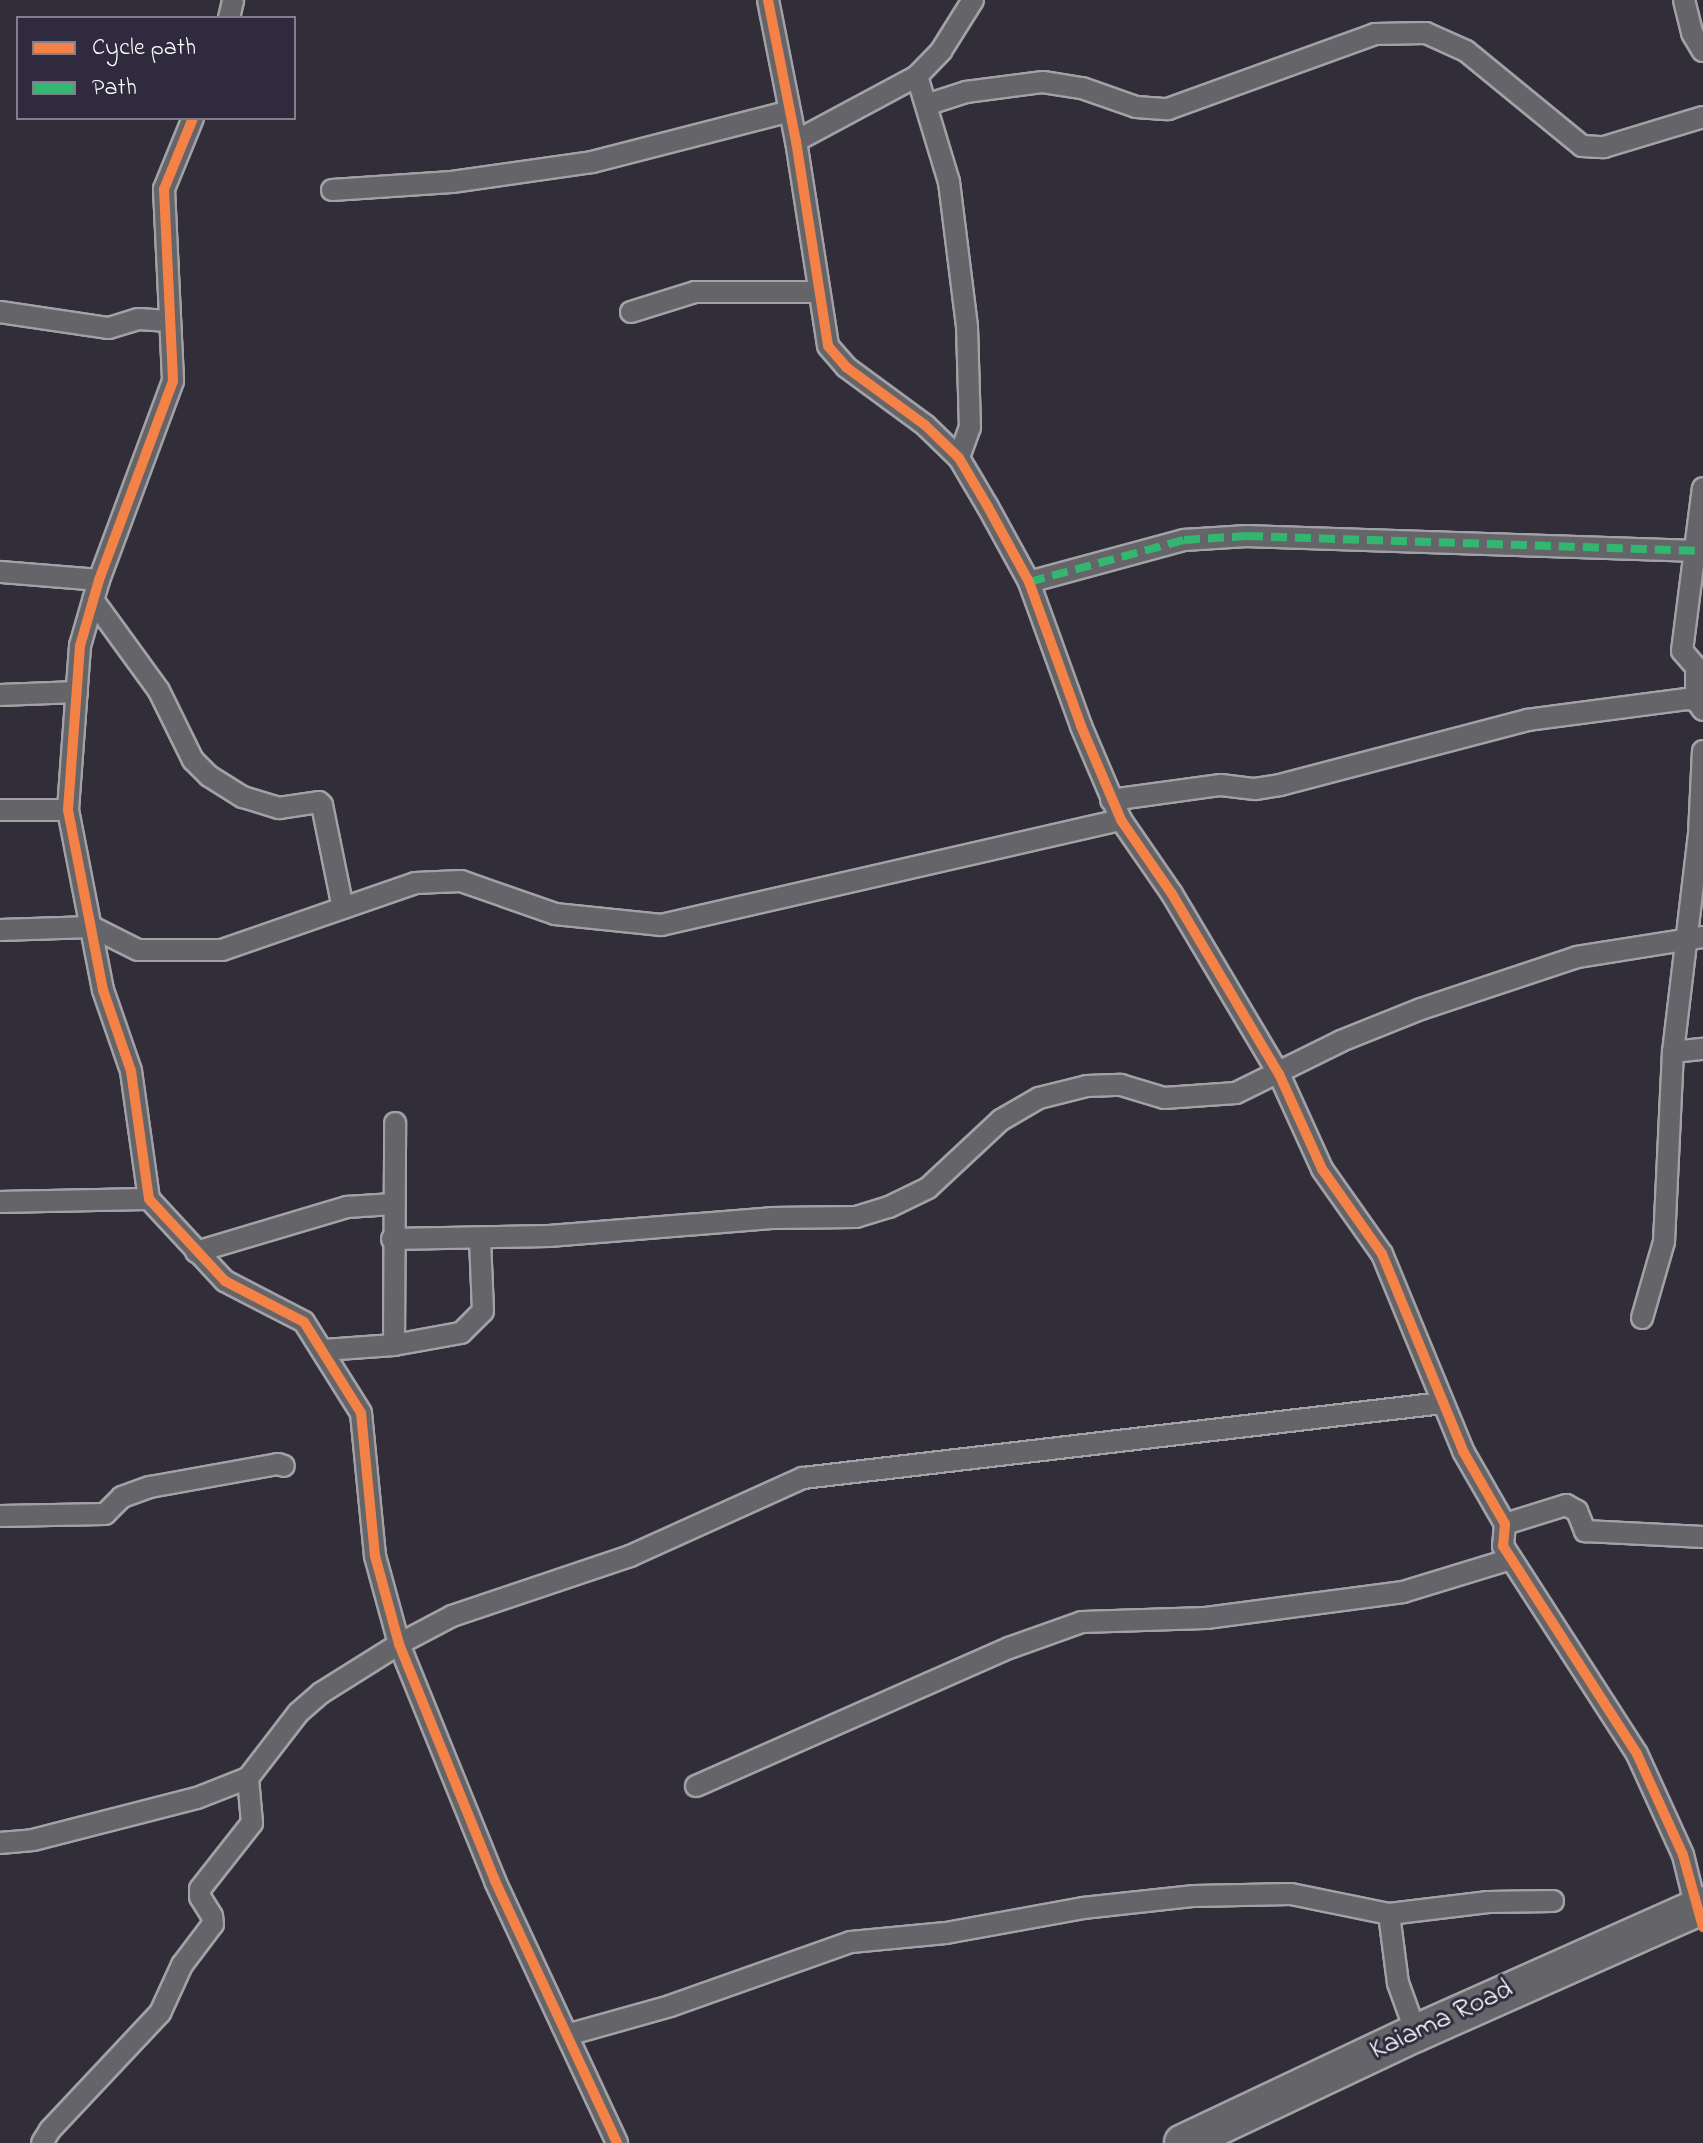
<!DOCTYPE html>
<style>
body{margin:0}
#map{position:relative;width:1703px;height:2143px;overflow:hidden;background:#312e39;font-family:"Indie Flower",sans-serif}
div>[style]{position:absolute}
.roads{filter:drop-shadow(2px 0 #a2a1a6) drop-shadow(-2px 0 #a2a1a6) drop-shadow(0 2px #a2a1a6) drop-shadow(0 -2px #a2a1a6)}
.street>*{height:20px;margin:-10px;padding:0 10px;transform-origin:10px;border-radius:10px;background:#656469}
.highway>*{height:36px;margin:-18px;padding:0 18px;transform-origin:18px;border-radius:18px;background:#656469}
.quiet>*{height:8px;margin-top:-4px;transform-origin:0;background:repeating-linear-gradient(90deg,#33b770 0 16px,transparent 0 24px)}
.cycleway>*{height:10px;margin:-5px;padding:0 5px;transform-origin:5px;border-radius:5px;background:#f48246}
span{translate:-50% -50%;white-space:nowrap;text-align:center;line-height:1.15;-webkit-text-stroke:6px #2f2a3d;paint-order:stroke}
.street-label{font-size:28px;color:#fff}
.legend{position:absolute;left:16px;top:16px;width:280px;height:104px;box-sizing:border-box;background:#2f2a3d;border:2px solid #827f8b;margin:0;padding:10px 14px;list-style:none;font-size:24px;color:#fff}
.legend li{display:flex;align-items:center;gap:16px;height:40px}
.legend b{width:40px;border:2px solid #827f8b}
</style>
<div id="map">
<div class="roads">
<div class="street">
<i style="left:768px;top:0;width:144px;rotate:78.8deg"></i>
<i style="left:796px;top:141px;width:207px;rotate:81.1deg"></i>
<i style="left:828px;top:346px;width:28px;rotate:49deg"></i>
<i style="left:846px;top:367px;width:98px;rotate:36.3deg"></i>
<i style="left:925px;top:425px;width:47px;rotate:44.1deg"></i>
<i style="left:959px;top:458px;width:57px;rotate:59.4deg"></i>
<i style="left:988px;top:507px;width:85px;rotate:61.3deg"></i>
<i style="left:1029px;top:582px;width:153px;rotate:70.1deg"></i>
<i style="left:1081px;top:726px;width:102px;rotate:66.9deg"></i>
<i style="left:1121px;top:820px;width:90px;rotate:55.4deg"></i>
<i style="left:1172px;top:894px;width:209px;rotate:59.3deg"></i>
<i style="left:1279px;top:1074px;width:104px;rotate:65.6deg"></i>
<i style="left:1322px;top:1169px;width:104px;rotate:54.8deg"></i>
<i style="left:1382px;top:1254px;width:213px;rotate:67.6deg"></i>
<i style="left:1463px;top:1451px;width:84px;rotate:60.1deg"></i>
<i style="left:1505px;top:1524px;width:22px;rotate:95deg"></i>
<i style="left:1503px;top:1546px;width:247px;rotate:57.2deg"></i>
<i style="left:1637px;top:1754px;width:111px;rotate:65.5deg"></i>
<i style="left:1683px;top:1855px;width:55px;rotate:76.2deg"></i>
<i style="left:1684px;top:0;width:34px;rotate:76deg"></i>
<i style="left:1692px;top:33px;width:21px;rotate:59deg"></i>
<i style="left:229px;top:18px;width:18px;rotate:-77deg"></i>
<i style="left:917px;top:76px;width:111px;rotate:73.2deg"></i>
<i style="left:949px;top:182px;width:146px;rotate:82.9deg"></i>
<i style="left:967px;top:327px;width:100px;rotate:88.3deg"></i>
<i style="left:970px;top:427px;width:33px;rotate:110deg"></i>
<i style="left:929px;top:104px;width:39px;rotate:-18deg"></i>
<i style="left:966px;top:92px;width:78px;rotate:-7.4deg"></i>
<i style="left:1043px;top:82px;width:39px;rotate:9deg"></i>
<i style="left:1082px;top:88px;width:57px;rotate:19.4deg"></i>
<i style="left:1136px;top:107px;width:32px;rotate:4deg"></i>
<i style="left:1168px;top:109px;width:220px;rotate:-19.9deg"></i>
<i style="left:1375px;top:34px;width:51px;rotate:-1.1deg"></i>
<i style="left:1426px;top:33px;width:44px;rotate:24.2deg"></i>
<i style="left:1466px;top:51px;width:150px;rotate:39.3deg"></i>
<i style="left:1582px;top:146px;width:22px;rotate:3deg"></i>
<i style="left:1604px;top:147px;width:103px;rotate:-16.9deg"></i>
<i style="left:193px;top:118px;width:77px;rotate:112.2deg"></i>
<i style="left:164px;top:189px;width:192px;rotate:87.3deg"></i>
<i style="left:173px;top:381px;width:212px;rotate:110.4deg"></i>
<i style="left:99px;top:580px;width:69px;rotate:106.1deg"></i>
<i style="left:80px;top:646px;width:164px;rotate:94.2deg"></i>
<i style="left:68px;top:810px;width:183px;rotate:79deg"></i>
<i style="left:103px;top:990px;width:86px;rotate:70.9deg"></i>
<i style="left:131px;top:1071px;width:129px;rotate:82deg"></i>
<i style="left:149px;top:1199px;width:112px;rotate:47.2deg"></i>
<i style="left:225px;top:1281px;width:89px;rotate:27.4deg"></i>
<i style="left:304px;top:1322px;width:107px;rotate:57.9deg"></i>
<i style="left:361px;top:1413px;width:144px;rotate:84.4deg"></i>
<i style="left:375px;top:1556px;width:91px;rotate:74.7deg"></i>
<i style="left:399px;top:1644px;width:256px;rotate:67.9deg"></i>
<i style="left:495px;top:1881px;width:289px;rotate:65deg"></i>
<i style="left:796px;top:141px;width:137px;rotate:-28.2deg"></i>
<i style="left:917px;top:76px;width:35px;rotate:-46deg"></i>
<i style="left:941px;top:51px;width:60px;rotate:-57.9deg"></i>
<i style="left:332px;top:190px;width:120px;rotate:-3.8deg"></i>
<i style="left:452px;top:182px;width:141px;rotate:-8.1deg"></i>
<i style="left:592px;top:162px;width:204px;rotate:-14.4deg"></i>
<i style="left:0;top:312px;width:110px;rotate:8.4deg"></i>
<i style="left:109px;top:328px;width:31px;rotate:-17deg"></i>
<i style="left:139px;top:319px;width:29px;rotate:4deg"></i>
<i style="left:631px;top:312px;width:67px;rotate:-17.4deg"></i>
<i style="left:695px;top:292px;width:124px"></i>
<i style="left:0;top:572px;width:99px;rotate:4.6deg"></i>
<i style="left:1029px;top:582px;width:161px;rotate:-15.2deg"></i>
<i style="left:1184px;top:540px;width:63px;rotate:-3.6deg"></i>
<i style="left:1247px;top:536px;width:456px;rotate:1.9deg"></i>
<i style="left:93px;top:600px;width:112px;rotate:54deg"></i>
<i style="left:159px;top:691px;width:77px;rotate:63.8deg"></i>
<i style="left:193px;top:760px;width:23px;rotate:45deg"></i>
<i style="left:209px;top:776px;width:40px;rotate:32deg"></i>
<i style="left:243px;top:797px;width:38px;rotate:17deg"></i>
<i style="left:279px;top:808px;width:40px;rotate:-8.5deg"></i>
<i style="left:319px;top:802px;width:4px;rotate:45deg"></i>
<i style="left:322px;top:805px;width:105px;rotate:78.5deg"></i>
<i style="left:0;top:695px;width:77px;rotate:-2.2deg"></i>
<i style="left:1696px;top:700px;width:33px;rotate:-90deg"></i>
<i style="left:1696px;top:667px;width:21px;rotate:-131deg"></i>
<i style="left:1682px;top:651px;width:164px;rotate:-82.7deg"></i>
<i style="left:1111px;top:800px;width:111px;rotate:-7.8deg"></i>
<i style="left:1221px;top:785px;width:34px;rotate:7deg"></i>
<i style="left:1255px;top:789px;width:25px;rotate:-9deg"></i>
<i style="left:1280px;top:785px;width:255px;rotate:-14.7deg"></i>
<i style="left:1527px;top:720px;width:161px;rotate:-7.5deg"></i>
<i style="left:1687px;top:699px;width:9px;rotate:6deg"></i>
<i style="left:1696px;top:700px;width:12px;rotate:55deg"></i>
<i style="left:0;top:810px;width:68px"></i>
<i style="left:0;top:930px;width:92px;rotate:-1.9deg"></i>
<i style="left:92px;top:927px;width:51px;rotate:26.6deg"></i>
<i style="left:138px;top:950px;width:84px"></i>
<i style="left:222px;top:950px;width:204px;rotate:-19.1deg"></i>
<i style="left:415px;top:883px;width:46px;rotate:-2.5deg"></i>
<i style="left:461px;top:881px;width:100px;rotate:19.3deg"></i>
<i style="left:555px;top:914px;width:107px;rotate:5.9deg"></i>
<i style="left:661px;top:925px;width:472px;rotate:-12.9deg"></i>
<i style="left:1673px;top:1052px;width:30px;rotate:-6deg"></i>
<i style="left:0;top:1202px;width:149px;rotate:-1.2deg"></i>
<i style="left:392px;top:1239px;width:157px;rotate:-1.1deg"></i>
<i style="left:549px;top:1236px;width:223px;rotate:-4.6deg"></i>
<i style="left:771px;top:1218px;width:85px;rotate:-0.7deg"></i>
<i style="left:856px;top:1217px;width:34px;rotate:-17deg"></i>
<i style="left:889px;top:1207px;width:43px;rotate:-26deg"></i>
<i style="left:928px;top:1188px;width:100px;rotate:-43deg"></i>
<i style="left:1001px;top:1120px;width:44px;rotate:-30.1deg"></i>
<i style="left:1039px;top:1098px;width:49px;rotate:-14deg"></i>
<i style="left:1087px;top:1086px;width:34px;rotate:-2deg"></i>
<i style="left:1121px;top:1085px;width:45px;rotate:16.8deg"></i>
<i style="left:1164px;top:1098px;width:72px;rotate:-4deg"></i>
<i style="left:1236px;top:1093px;width:117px;rotate:-26.3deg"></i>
<i style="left:1341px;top:1041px;width:86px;rotate:-21.8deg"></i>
<i style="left:1421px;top:1009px;width:164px;rotate:-18.4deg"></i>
<i style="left:1577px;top:957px;width:128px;rotate:-9deg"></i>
<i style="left:196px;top:1252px;width:158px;rotate:-16.6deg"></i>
<i style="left:347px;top:1207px;width:46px;rotate:-3.7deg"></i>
<i style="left:1642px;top:1318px;width:79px;rotate:-73.9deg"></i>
<i style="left:1664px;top:1242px;width:190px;rotate:-87.3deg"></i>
<i style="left:1673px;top:1052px;width:219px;rotate:-83.2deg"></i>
<i style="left:1699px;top:835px;width:84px;rotate:-87.3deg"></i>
<i style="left:394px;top:1345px;width:222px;rotate:-89.7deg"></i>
<i style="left:324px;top:1350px;width:70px;rotate:-4.1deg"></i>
<i style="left:394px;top:1345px;width:68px;rotate:-10.2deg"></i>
<i style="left:461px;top:1333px;width:31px;rotate:-45deg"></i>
<i style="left:483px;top:1311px;width:72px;rotate:-92.4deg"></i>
<i style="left:0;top:1516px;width:105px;rotate:-1.1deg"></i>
<i style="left:105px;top:1514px;width:24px;rotate:-45deg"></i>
<i style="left:122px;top:1497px;width:30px;rotate:-20deg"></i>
<i style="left:150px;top:1487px;width:130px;rotate:-10.2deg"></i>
<i style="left:278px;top:1464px;width:6px;rotate:18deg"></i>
<i style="left:1505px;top:1524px;width:64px;rotate:-17.3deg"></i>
<i style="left:1566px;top:1505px;width:13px;rotate:29deg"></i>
<i style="left:1577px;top:1511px;width:22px;rotate:68deg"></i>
<i style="left:1585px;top:1531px;width:118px;rotate:2.9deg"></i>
<i style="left:696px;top:1786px;width:342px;rotate:-23.8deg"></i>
<i style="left:1009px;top:1648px;width:77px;rotate:-19.6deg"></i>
<i style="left:1082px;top:1622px;width:124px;rotate:-1.8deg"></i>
<i style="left:1206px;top:1618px;width:199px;rotate:-7.5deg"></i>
<i style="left:1403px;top:1592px;width:113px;rotate:-17deg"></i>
<i style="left:0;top:1843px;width:33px;rotate:-5deg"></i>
<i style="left:33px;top:1840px;width:169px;rotate:-14.4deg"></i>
<i style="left:197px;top:1798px;width:55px;rotate:-21.4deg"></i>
<i style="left:248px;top:1778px;width:82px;rotate:-52.4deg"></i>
<i style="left:298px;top:1713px;width:30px;rotate:-41deg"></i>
<i style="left:321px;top:1693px;width:92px;rotate:-32.1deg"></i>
<i style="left:399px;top:1644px;width:60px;rotate:-27.8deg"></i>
<i style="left:452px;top:1616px;width:188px;rotate:-18.6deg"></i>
<i style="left:630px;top:1556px;width:190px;rotate:-24.3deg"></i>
<i style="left:803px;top:1478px;width:643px;rotate:-6.69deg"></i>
<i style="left:1389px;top:1914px;width:70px;rotate:82.6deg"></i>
<i style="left:1398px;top:1983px;width:53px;rotate:70.2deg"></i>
<i style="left:567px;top:2035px;width:107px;rotate:-15.7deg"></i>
<i style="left:670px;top:2006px;width:192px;rotate:-19.5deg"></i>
<i style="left:851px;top:1942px;width:95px;rotate:-5.4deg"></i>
<i style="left:946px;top:1933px;width:139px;rotate:-10.3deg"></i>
<i style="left:1083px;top:1908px;width:112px;rotate:-6.2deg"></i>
<i style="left:1194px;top:1896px;width:97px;rotate:-1.2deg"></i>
<i style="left:1291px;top:1894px;width:100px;rotate:11.5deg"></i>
<i style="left:1389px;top:1914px;width:100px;rotate:-6.9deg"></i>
<i style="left:1488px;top:1902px;width:65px;rotate:-0.9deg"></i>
<i style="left:42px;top:2143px;width:15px;rotate:-58deg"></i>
<i style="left:50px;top:2130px;width:161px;rotate:-46.8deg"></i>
<i style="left:160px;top:2013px;width:53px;rotate:-65.4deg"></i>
<i style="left:182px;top:1965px;width:51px;rotate:-52.9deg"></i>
<i style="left:213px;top:1924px;width:8px;rotate:-97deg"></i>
<i style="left:212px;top:1916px;width:22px;rotate:-122deg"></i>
<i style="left:200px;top:1897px;width:8px;rotate:-90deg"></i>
<i style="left:200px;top:1889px;width:84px;rotate:-51.8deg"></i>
<i style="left:252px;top:1823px;width:45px;rotate:-95.1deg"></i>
</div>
<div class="highway">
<i style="left:1183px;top:2143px;width:258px;rotate:-25.3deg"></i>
<i style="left:1416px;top:2033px;width:314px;rotate:-24deg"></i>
</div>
</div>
<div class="quiet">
<i style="left:1029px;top:582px;width:161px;rotate:-15.2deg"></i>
<i style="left:1184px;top:540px;width:63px;rotate:-3.6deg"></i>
<i style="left:1247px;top:536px;width:456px;rotate:1.9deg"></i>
</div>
<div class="cycleway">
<i style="left:768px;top:0;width:144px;rotate:78.8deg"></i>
<i style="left:796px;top:141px;width:207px;rotate:81.1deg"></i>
<i style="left:828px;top:346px;width:28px;rotate:49deg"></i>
<i style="left:846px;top:367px;width:98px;rotate:36.3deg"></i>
<i style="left:925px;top:425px;width:47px;rotate:44.1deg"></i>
<i style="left:959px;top:458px;width:57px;rotate:59.4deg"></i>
<i style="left:988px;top:507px;width:85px;rotate:61.3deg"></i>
<i style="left:1029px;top:582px;width:153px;rotate:70.1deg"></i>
<i style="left:1081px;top:726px;width:102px;rotate:66.9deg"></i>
<i style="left:1121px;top:820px;width:90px;rotate:55.4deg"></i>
<i style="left:1172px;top:894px;width:209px;rotate:59.3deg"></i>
<i style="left:1279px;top:1074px;width:104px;rotate:65.6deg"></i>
<i style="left:1322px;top:1169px;width:104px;rotate:54.8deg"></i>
<i style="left:1382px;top:1254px;width:213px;rotate:67.6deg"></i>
<i style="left:1463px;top:1451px;width:84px;rotate:60.1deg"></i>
<i style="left:1505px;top:1524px;width:22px;rotate:95deg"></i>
<i style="left:1503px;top:1546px;width:247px;rotate:57.2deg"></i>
<i style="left:1637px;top:1754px;width:111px;rotate:65.5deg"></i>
<i style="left:1683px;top:1855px;width:75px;rotate:74.5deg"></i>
<i style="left:193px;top:118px;width:77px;rotate:112.2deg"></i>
<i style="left:164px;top:189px;width:192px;rotate:87.3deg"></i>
<i style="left:173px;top:381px;width:212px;rotate:110.4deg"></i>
<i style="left:99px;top:580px;width:69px;rotate:106.1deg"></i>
<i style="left:80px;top:646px;width:164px;rotate:94.2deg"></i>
<i style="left:68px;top:810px;width:183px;rotate:79deg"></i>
<i style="left:103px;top:990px;width:86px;rotate:70.9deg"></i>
<i style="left:131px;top:1071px;width:129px;rotate:82deg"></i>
<i style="left:149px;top:1199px;width:112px;rotate:47.2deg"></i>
<i style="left:225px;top:1281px;width:89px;rotate:27.4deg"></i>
<i style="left:304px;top:1322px;width:107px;rotate:57.9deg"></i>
<i style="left:361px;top:1413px;width:144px;rotate:84.4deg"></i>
<i style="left:375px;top:1556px;width:91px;rotate:74.7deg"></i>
<i style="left:399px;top:1644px;width:256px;rotate:67.9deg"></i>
<i style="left:495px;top:1881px;width:289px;rotate:65deg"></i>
</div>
<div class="street-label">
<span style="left:1442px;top:2021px;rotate:-25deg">Kaiama Road</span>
</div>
<ul class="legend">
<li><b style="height:10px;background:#f48246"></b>Cycle path</li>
<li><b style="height:10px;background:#33b770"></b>Path</li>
</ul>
</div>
